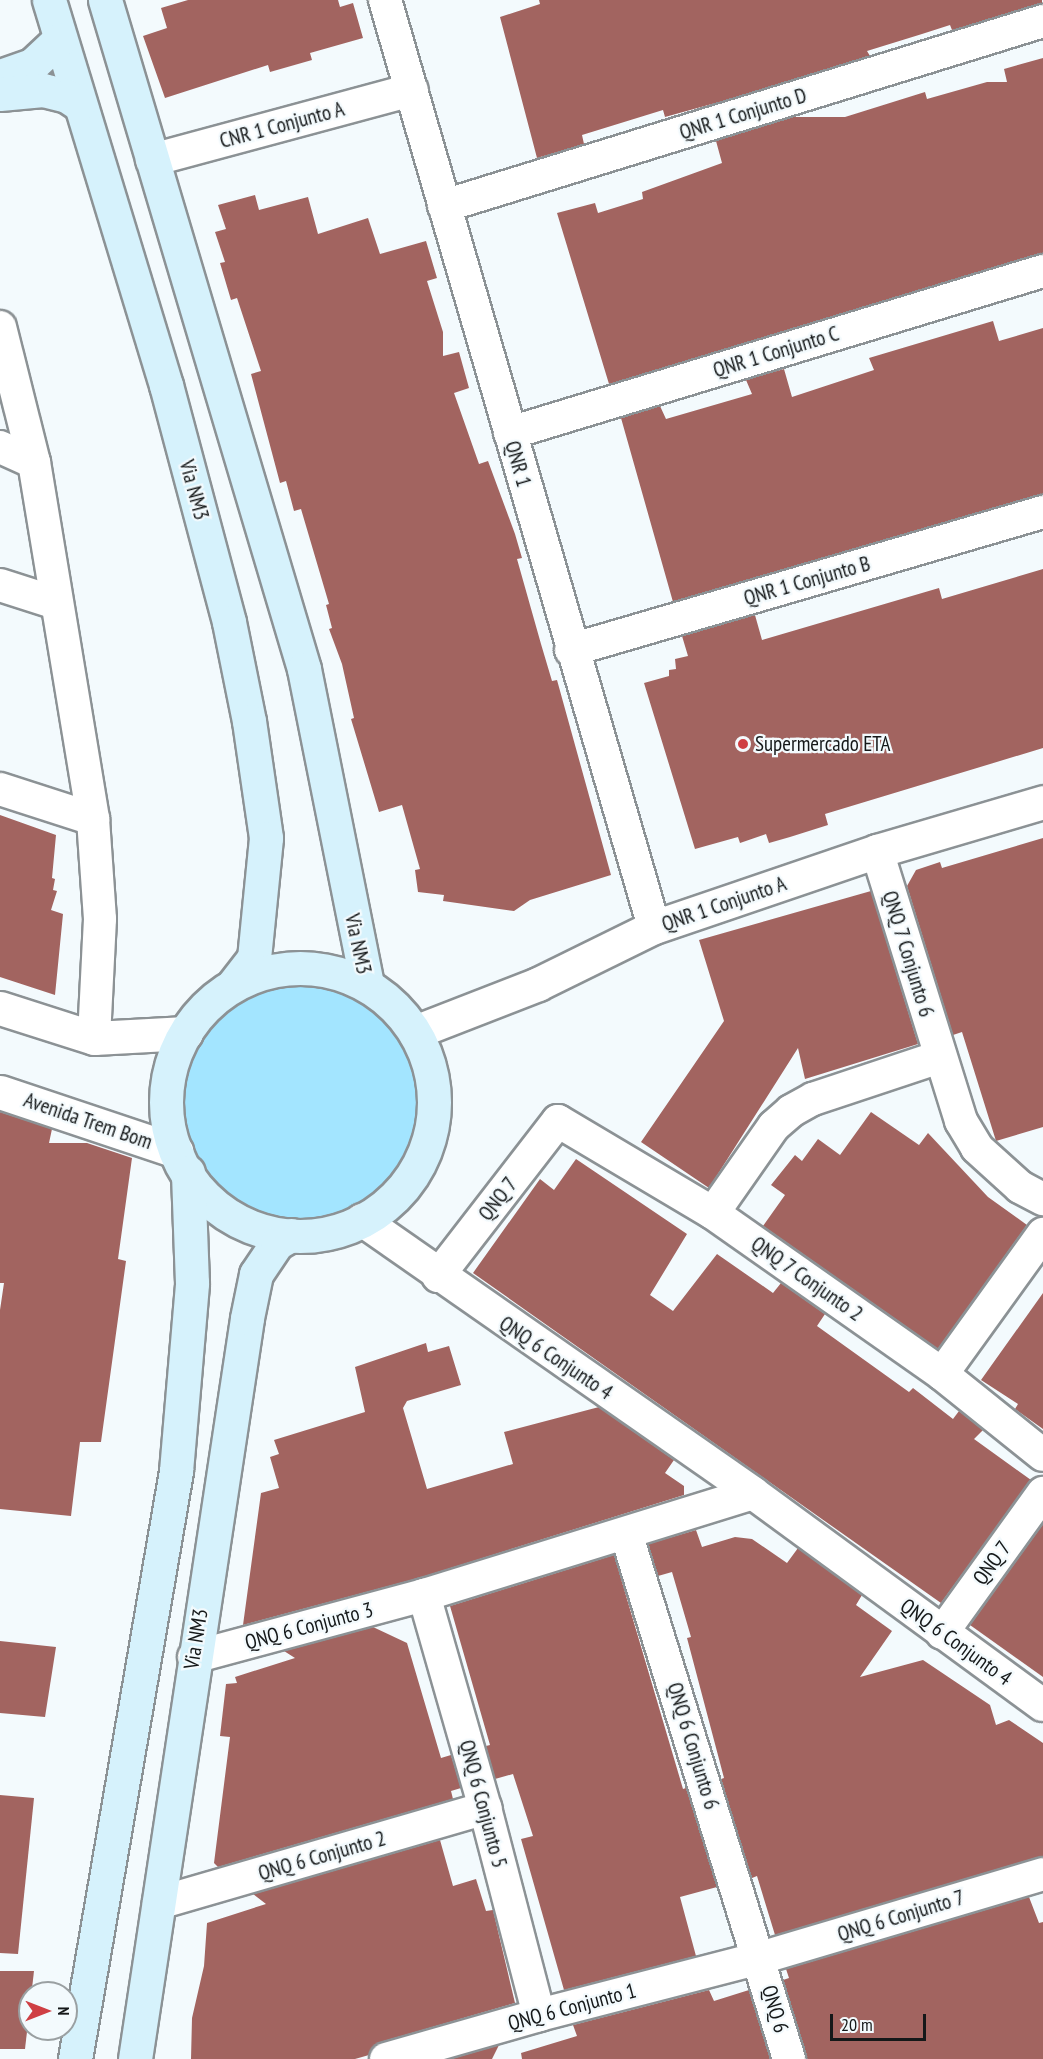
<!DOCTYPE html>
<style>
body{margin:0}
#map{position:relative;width:1043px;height:2059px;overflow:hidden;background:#f3fafd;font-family:"PT Sans Narrow",sans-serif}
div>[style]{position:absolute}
.green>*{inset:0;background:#a3e5ff}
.round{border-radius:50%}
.building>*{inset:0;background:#a26460}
.roads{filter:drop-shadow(2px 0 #8c9295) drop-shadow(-2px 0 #8c9295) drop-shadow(0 2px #8c9295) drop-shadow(0 -2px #8c9295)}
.minor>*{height:32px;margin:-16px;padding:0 16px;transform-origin:16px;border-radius:16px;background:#fff}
.tertiary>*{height:33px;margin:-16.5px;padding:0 16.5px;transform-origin:16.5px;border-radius:16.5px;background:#fff}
.secondary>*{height:33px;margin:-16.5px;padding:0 16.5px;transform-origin:16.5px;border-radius:16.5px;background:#d6f2fc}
.secondary>.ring{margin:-16.5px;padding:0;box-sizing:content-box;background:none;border:33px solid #d6f2fc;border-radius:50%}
.dots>*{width:16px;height:16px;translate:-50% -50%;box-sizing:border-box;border:3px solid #f3fafd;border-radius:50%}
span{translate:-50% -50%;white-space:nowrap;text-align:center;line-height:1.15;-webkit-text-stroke:4.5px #f3fafd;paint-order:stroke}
.street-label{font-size:21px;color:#151819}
.poi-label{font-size:21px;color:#151819}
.left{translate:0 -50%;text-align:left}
.north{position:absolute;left:18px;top:1981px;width:60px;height:60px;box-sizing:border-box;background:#f3fafd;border:2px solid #9aa0a2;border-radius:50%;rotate:90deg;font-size:16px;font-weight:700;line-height:24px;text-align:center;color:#151819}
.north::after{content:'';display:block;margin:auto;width:21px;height:27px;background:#cf3f44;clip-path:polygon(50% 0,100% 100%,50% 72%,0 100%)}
.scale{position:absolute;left:830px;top:2014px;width:96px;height:27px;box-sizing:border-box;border:3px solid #151819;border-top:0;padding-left:8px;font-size:18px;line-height:21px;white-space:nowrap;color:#151819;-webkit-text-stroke:4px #f3fafd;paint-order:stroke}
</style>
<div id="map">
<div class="green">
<i class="round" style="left:168px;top:968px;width:266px;height:266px"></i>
</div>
<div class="building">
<i style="clip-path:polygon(188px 0,338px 0,340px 7px,353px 3px,363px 38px,310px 53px,312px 60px,270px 72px,268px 65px,165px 98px,143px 36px,167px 28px,161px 8px)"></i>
<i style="clip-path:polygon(539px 0,1042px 0,1042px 4px,952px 30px,950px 25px,922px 34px,867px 51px,870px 56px,730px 99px,665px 117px,663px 110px,582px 135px,584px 144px,537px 158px,500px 17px,540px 4px)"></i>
<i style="clip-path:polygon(1043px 58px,1043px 254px,609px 384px,557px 213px,595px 203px,598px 213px,643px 199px,642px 192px,722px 163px,716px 141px,792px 117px,845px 117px,925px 92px,927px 99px,987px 82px,1007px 82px,1004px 69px)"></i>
<i style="clip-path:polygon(255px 195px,259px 210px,308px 197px,318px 234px,368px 218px,380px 254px,426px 241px,437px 278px,427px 281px,443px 332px,443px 356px,459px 352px,469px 388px,454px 393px,479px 464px,488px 461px,515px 534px,522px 558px,517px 559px,541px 644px,552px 681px,557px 680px,611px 875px,530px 900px,514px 911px,443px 901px,444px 895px,418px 892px,415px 870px,420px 869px,402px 805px,379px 812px,351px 719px,354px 718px,342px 664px,329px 629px,332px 628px,326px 605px,329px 604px,301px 509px,294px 511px,286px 481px,280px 483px,251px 374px,261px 371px,237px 298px,231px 300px,220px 263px,225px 262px,215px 232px,226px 229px,218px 205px)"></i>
<i style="clip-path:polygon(993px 321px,999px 341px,1043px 328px,1043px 495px,673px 602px,621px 418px,660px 406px,666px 419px,752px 394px,746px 380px,784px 369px,792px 397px,874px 370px,869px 358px)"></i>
<i style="clip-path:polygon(1043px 569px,1043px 748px,825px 814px,828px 825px,790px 837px,769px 843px,766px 834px,740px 843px,738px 837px,695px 849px,644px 683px,669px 676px,669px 670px,676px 669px,675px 659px,688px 656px,682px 636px,755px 615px,762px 640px,939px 588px,942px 599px)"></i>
<i style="clip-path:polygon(0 815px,56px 835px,52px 878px,55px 879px,53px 890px,57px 891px,51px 910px,63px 914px,55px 995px,0 977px)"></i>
<i style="clip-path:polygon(1043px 838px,1043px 1127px,996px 1141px,962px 1032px,953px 1035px,907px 886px,916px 870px,940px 862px,942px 868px)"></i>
<i style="clip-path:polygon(871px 891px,918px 1044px,805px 1079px,798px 1048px,709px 1188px,641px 1142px,724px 1021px,699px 940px)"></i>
<i style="clip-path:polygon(0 1112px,52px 1129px,49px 1143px,87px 1143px,132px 1158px,118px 1259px,126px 1261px,101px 1442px,80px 1442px,71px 1516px,0 1509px,0 1310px,4px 1283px,0 1283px)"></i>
<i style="clip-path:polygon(871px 1112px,919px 1145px,928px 1133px,988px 1197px,1027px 1225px,938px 1349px,763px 1226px,785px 1195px,771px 1185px,795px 1155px,802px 1161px,818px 1139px,840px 1155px)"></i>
<i style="clip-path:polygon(576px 1159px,687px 1234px,650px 1295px,673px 1311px,717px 1254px,773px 1293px,781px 1283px,825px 1314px,817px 1326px,909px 1392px,913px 1388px,953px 1419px,959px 1411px,983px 1430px,974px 1439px,1031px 1480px,941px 1603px,473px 1273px,540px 1179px,554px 1190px)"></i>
<i style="clip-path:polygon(1043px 1293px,1043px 1429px,1015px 1409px,1018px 1404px,981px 1380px)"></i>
<i style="clip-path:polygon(426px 1343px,428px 1352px,449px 1346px,461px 1385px,407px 1401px,403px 1408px,427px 1489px,513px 1464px,504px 1432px,599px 1407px,674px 1460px,665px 1473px,684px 1486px,684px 1495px,419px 1578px,243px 1625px,261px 1493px,279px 1488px,270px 1457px,279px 1454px,274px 1440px,365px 1412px,355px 1367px)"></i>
<i style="clip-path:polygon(1043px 1524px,1043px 1677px,970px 1625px)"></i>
<i style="clip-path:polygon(696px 1530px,702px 1547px,735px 1537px,752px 1539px,787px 1563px,798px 1548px,862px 1595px,856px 1605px,892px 1631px,860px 1677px,923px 1660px,990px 1705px,996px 1725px,1009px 1720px,1043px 1743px,1043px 1857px,775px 1935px,757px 1876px,752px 1878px,721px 1779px,724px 1778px,687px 1638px,691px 1637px,672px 1572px,658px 1576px,648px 1544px)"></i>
<i style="clip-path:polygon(614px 1555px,683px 1789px,686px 1788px,717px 1887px,680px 1897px,696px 1956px,564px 1990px,521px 1839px,533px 1836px,513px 1774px,495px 1779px,486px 1746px,490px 1745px,450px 1606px)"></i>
<i style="clip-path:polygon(373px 1627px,407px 1643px,441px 1758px,451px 1755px,461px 1788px,451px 1791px,453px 1799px,218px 1867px,214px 1863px,230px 1737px,220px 1736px,226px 1684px,237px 1683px,235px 1677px,295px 1658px,284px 1651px)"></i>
<i style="clip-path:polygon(0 1641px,56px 1647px,45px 1717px,0 1713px)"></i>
<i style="clip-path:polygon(0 1795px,34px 1798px,18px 1954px,0 1953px)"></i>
<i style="clip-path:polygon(440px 1840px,453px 1886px,476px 1879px,486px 1911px,493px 1910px,515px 2003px,381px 2042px,369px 2055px,355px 2059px,191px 2059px,192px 2018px,204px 1966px,207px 1923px,266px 1904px,253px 1894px)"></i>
<i style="clip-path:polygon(1029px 1897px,1039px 1923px,1043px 1922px,1043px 2059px,806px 2059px,783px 1980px,789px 1978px,786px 1969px)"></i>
<i style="clip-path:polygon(0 1971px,34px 1971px,25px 2049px,0 2049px)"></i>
<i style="clip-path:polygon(709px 1990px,714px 2001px,749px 1990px,770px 2059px,522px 2059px,521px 2053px,577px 2036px,573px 2025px)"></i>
<i style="clip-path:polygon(499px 2045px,492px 2059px,451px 2059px)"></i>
</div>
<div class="roads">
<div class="minor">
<i style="left:385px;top:0;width:965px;rotate:73.82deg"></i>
<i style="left:152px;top:160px;width:269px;rotate:-15.1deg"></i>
<i style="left:444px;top:206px;width:627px;rotate:-17.16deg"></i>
<i style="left:0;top:327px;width:139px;rotate:75.9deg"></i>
<i style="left:34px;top:462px;width:362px;rotate:80.6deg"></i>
<i style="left:93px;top:819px;width:100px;rotate:86deg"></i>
<i style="left:100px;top:919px;width:119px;rotate:92.9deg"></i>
<i style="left:510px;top:433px;width:557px;rotate:-16.91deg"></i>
<i style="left:0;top:447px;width:37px;rotate:24deg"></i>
<i style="left:0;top:585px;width:59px;rotate:17.8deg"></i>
<i style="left:571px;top:650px;width:492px;rotate:-16.3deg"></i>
<i style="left:0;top:789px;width:98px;rotate:17.9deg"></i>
<i style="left:877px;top:851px;width:283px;rotate:72.7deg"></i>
<i style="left:961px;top:1121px;width:31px;rotate:59deg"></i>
<i style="left:977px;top:1148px;width:58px;rotate:42.2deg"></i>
<i style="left:1020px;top:1187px;width:26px;rotate:28deg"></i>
<i style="left:713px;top:1213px;width:106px;rotate:-55deg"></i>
<i style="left:774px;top:1126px;width:23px;rotate:-41deg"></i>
<i style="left:791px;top:1111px;width:25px;rotate:-29deg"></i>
<i style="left:813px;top:1099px;width:133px;rotate:-18.4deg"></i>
<i style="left:362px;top:1220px;width:477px;rotate:34.9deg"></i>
<i style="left:753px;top:1493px;width:359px;rotate:36.2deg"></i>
<i style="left:438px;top:1276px;width:196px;rotate:-52.3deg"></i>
<i style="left:558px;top:1121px;width:180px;rotate:30.7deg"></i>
<i style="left:713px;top:1213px;width:280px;rotate:35.1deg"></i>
<i style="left:942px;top:1374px;width:129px;rotate:38.7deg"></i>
<i style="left:942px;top:1374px;width:173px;rotate:-54.2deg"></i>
<i style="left:626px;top:1533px;width:551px;rotate:72.78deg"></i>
<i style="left:424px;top:1595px;width:222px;rotate:74deg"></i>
<i style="left:485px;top:1808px;width:214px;rotate:75.4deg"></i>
<i style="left:942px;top:1633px;width:173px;rotate:-54.2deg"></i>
<i style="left:194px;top:1657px;width:238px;rotate:-15.1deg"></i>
<i style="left:424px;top:1595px;width:344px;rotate:-17.2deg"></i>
<i style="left:159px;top:1903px;width:340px;rotate:-16.2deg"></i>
<i style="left:386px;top:2059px;width:159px;rotate:-16deg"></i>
<i style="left:539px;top:2015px;width:228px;rotate:-14.5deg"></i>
<i style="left:760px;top:1958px;width:295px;rotate:-16.5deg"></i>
</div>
<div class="tertiary">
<i style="left:0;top:1008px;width:99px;rotate:17.7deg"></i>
<i style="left:94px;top:1038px;width:92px;rotate:-3.1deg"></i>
<i style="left:415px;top:1032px;width:132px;rotate:-21.3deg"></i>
<i style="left:538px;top:984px;width:129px;rotate:-26.2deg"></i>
<i style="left:654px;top:927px;width:236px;rotate:-18.8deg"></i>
<i style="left:877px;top:851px;width:173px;rotate:-16.4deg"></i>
<i style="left:0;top:1092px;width:186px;rotate:18.5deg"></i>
</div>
<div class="secondary">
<i style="left:49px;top:0;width:402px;rotate:73.1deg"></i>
<i style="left:166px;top:385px;width:245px;rotate:75.1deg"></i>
<i style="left:229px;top:622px;width:101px;rotate:78.6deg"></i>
<i style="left:249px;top:721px;width:118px;rotate:81.7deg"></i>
<i style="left:266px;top:838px;width:121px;rotate:95.7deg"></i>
<i style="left:254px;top:958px;width:34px;rotate:128deg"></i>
<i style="left:105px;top:0;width:698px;rotate:73.43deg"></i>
<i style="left:304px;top:669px;width:322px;rotate:78.7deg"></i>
<i style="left:0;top:76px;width:34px;rotate:-19deg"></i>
<i style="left:32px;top:65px;width:38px;rotate:-43deg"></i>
<i style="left:0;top:94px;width:43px;rotate:-5.3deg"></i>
<i style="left:43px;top:90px;width:25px;rotate:14deg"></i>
<i style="left:67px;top:96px;width:14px;rotate:34deg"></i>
<i class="ring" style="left:166px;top:968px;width:235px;height:235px"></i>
<i style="left:75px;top:2059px;width:597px;rotate:-80.25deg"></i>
<i style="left:176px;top:1471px;width:189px;rotate:-85.1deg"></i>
<i style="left:192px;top:1283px;width:111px;rotate:-92.1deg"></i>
<i style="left:135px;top:2059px;width:749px;rotate:-81.4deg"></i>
<i style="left:247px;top:1318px;width:45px;rotate:-78.4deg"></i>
<i style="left:256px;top:1274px;width:37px;rotate:-56deg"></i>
<i style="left:277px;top:1243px;width:16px;rotate:-30deg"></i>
</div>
</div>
<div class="dots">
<i style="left:743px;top:744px;background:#cf3f44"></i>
</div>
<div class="street-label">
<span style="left:743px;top:114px;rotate:-17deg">QNR 1 Conjunto D</span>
<span style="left:282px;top:125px;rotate:-15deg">CNR 1 Conjunto A</span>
<span style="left:776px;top:352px;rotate:-17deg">QNR 1 Conjunto C</span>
<span style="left:518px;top:464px;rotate:74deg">QNR 1</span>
<span style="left:194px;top:490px;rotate:75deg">Via NM3</span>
<span style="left:807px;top:581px;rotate:-16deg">QNR 1 Conjunto B</span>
<span style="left:724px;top:904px;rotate:-19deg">QNR 1 Conjunto A</span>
<span style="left:358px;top:944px;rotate:78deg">Via NM3</span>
<span style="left:908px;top:954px;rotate:73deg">QNQ 7 Conjunto 6</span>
<span style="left:88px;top:1121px;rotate:19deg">Avenida Trem Bom</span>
<span style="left:498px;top:1199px;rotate:-52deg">QNQ 7</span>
<span style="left:807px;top:1279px;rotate:35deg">QNQ 7 Conjunto 2</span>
<span style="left:556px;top:1358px;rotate:34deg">QNQ 6 Conjunto 4</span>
<span style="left:992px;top:1563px;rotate:-54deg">QNQ 7</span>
<span style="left:309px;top:1626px;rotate:-15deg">QNQ 6 Conjunto 3</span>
<span style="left:196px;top:1639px;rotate:-81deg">Via NM3</span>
<span style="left:956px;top:1642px;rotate:36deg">QNQ 6 Conjunto 4</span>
<span style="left:693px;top:1746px;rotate:73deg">QNQ 6 Conjunto 6</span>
<span style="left:483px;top:1804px;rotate:75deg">QNQ 6 Conjunto 5</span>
<span style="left:322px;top:1856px;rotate:-16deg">QNQ 6 Conjunto 2</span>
<span style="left:901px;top:1916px;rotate:-17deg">QNQ 6 Conjunto 7</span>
<span style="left:572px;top:2007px;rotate:-15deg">QNQ 6 Conjunto 1</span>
<span style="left:775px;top:2009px;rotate:74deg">QNQ 6</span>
</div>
<div class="poi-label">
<span class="left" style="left:755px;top:744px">Supermercado ETA</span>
</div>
<div class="north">N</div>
<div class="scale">20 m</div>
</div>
